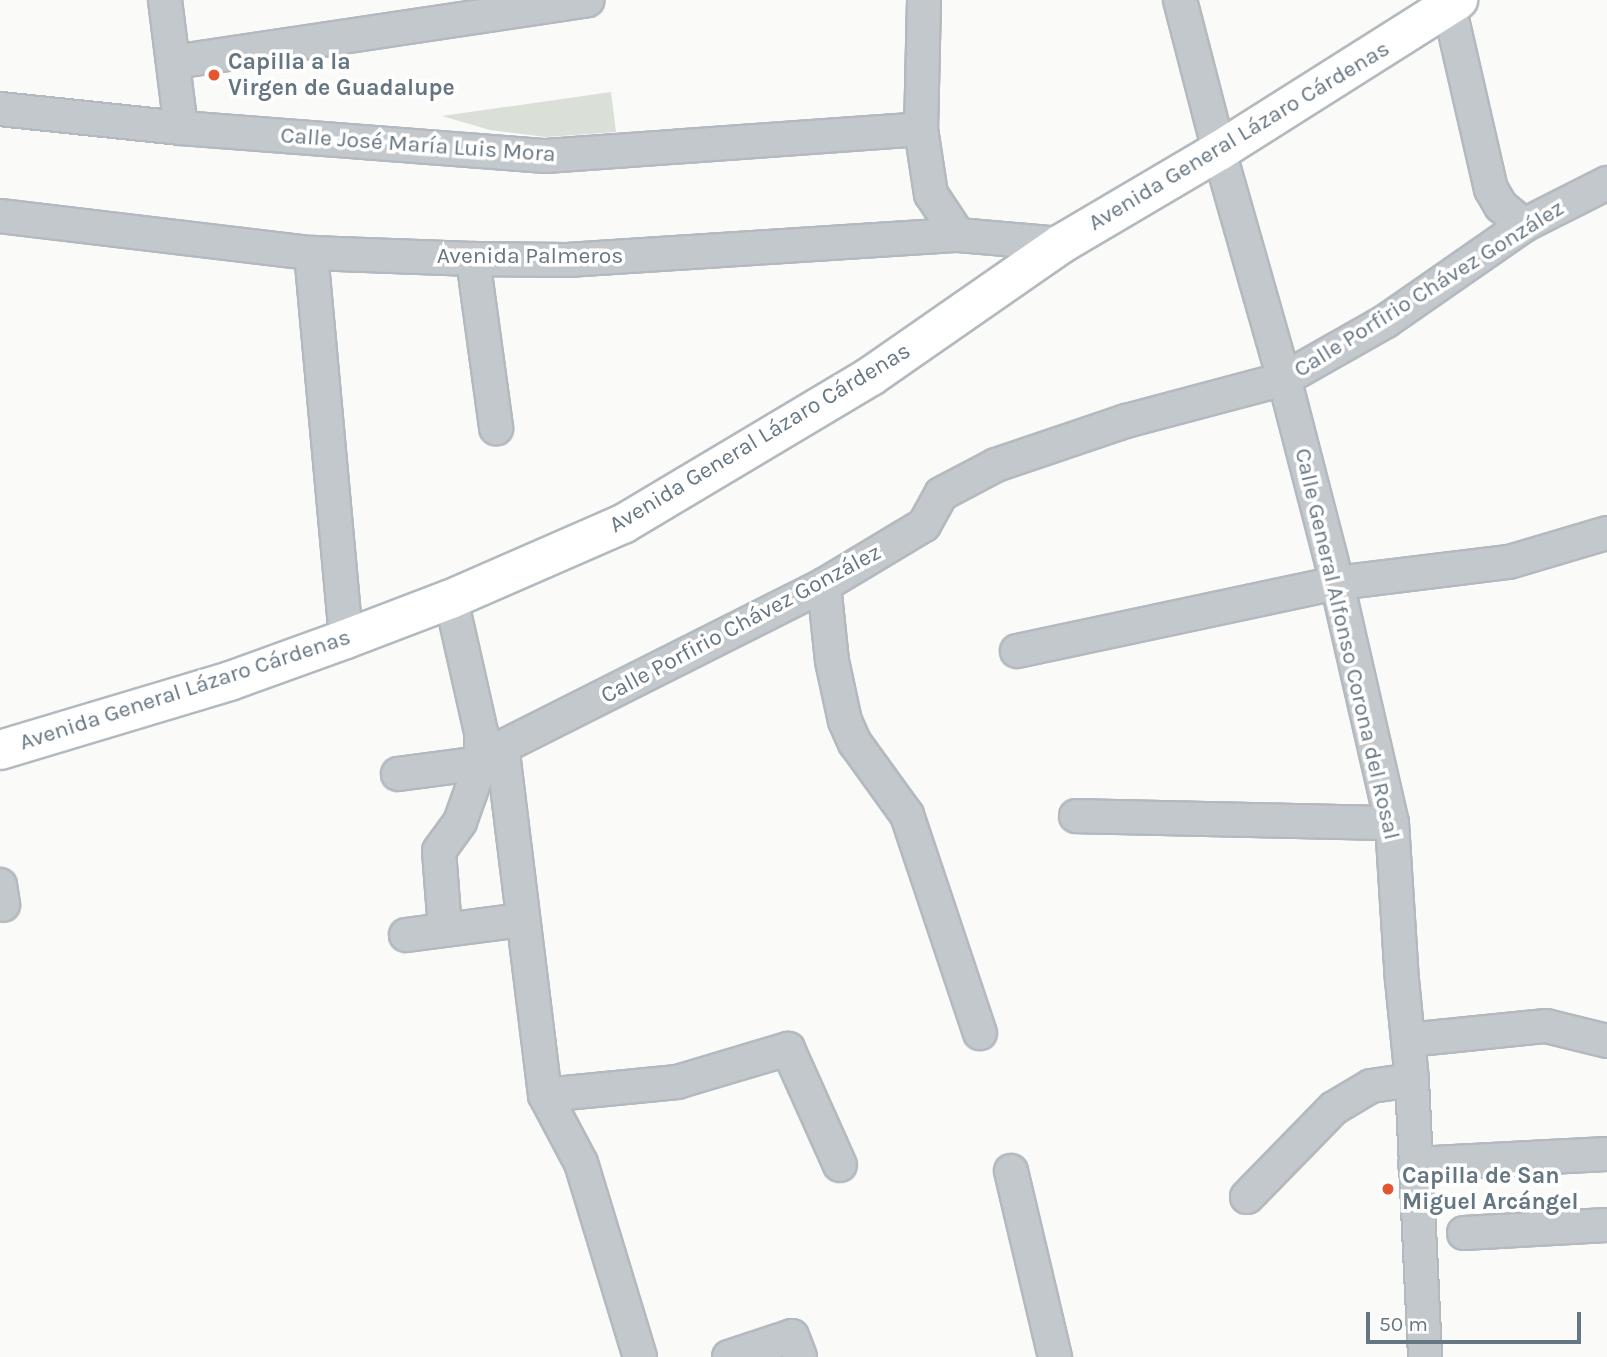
<!DOCTYPE html>
<meta charset="utf-8">
<style>
body{margin:0}
#map{position:relative;width:1607px;height:1357px;overflow:hidden;background:#fafaf8;font-family:Karla,sans-serif}
div>[style]{position:absolute}
.green>*{inset:0;background:#dadfd7}
.roads{filter:drop-shadow(2px 0 #b3babf) drop-shadow(-2px 0 #b3babf) drop-shadow(0 2px #b3babf) drop-shadow(0 -2px #b3babf)}
.street>*{height:32px;margin:-16px;padding:0 16px;transform-origin:16px;border-radius:16px;background:#c3c8cc}
.secondary>*{height:38px;margin:-19px;padding:0 19px;transform-origin:19px;border-radius:19px;background:#fff}
.dots>*{width:19px;height:19px;translate:-50% -50%;box-sizing:border-box;border:4px solid #fff;border-radius:50%}
span{translate:-50% -50%;white-space:nowrap;text-align:center;line-height:1.15;-webkit-text-stroke:7px #fff;paint-order:stroke}
.poi-label{font-size:23px;color:#657683;font-weight:700}
.left{translate:0 -50%;text-align:left}
.street-label{font-size:23px;color:#657683}
.scale{position:absolute;left:1366px;top:1312px;width:215px;height:32px;box-sizing:border-box;border:4px solid #657683;border-top:0;padding-left:9px;font-size:21px;line-height:24px;white-space:nowrap;color:#657683;-webkit-text-stroke:5px #fff;paint-order:stroke}
</style>
<div id="map">
<div class="green">
<i style="clip-path:polygon(611px 92px,616px 132px,546px 137px,490px 130px,442px 116px)"></i>
</div>
<div class="roads">
<div class="street">
<i style="left:165px;top:0;width:129px;rotate:82.9deg"></i>
<i style="left:924px;top:0;width:129px;rotate:91.3deg"></i>
<i style="left:921px;top:129px;width:66px;rotate:81.3deg"></i>
<i style="left:931px;top:194px;width:49px;rotate:56.6deg"></i>
<i style="left:1180px;top:0;width:156px;rotate:75.5deg"></i>
<i style="left:1219px;top:151px;width:248px;rotate:74.1deg"></i>
<i style="left:1287px;top:389px;width:200px;rotate:75.5deg"></i>
<i style="left:1337px;top:583px;width:246px;rotate:77.1deg"></i>
<i style="left:1392px;top:823px;width:157px;rotate:86.4deg"></i>
<i style="left:1402px;top:980px;width:100px;rotate:84.3deg"></i>
<i style="left:1412px;top:1080px;width:277px;rotate:87.3deg"></i>
<i style="left:1449px;top:6px;width:188px;rotate:77.1deg"></i>
<i style="left:1491px;top:189px;width:20px;rotate:60deg"></i>
<i style="left:1501px;top:206px;width:30px;rotate:40deg"></i>
<i style="left:174px;top:62px;width:418px;rotate:-8.5deg"></i>
<i style="left:0;top:109px;width:182px;rotate:6deg"></i>
<i style="left:181px;top:128px;width:366px;rotate:4.4deg"></i>
<i style="left:546px;top:156px;width:376px;rotate:-4.1deg"></i>
<i style="left:0;top:216px;width:313px;rotate:6.8deg"></i>
<i style="left:311px;top:253px;width:162px;rotate:2.1deg"></i>
<i style="left:473px;top:259px;width:94px;rotate:0.6deg"></i>
<i style="left:567px;top:260px;width:392px;rotate:-3.7deg"></i>
<i style="left:958px;top:235px;width:103px;rotate:5deg"></i>
<i style="left:311px;top:253px;width:388px;rotate:84.8deg"></i>
<i style="left:473px;top:259px;width:171px;rotate:82.2deg"></i>
<i style="left:824px;top:585px;width:76px;rotate:84deg"></i>
<i style="left:832px;top:661px;width:61px;rotate:77.8deg"></i>
<i style="left:845px;top:721px;width:24px;rotate:66deg"></i>
<i style="left:855px;top:743px;width:89px;rotate:54.2deg"></i>
<i style="left:907px;top:815px;width:230px;rotate:71.5deg"></i>
<i style="left:1017px;top:651px;width:327px;rotate:-12deg"></i>
<i style="left:1337px;top:583px;width:173px;rotate:-7deg"></i>
<i style="left:1509px;top:562px;width:102px;rotate:-16.5deg"></i>
<i style="left:398px;top:774px;width:84px;rotate:-7.5deg"></i>
<i style="left:1076px;top:816px;width:316px;rotate:1.3deg"></i>
<i style="left:0;top:885px;width:20px;rotate:81deg"></i>
<i style="left:445px;top:929px;width:78px;rotate:-94.4deg"></i>
<i style="left:439px;top:851px;width:36px;rotate:-54deg"></i>
<i style="left:460px;top:822px;width:63px;rotate:-70.4deg"></i>
<i style="left:481px;top:763px;width:31px;rotate:-90deg"></i>
<i style="left:481px;top:732px;width:136px;rotate:-102.7deg"></i>
<i style="left:406px;top:935px;width:117px;rotate:-7.4deg"></i>
<i style="left:1408px;top:1040px;width:139px;rotate:-5.8deg"></i>
<i style="left:1546px;top:1026px;width:63px;rotate:13.8deg"></i>
<i style="left:545px;top:1095px;width:133px;rotate:-5.6deg"></i>
<i style="left:677px;top:1082px;width:116px;rotate:-16.6deg"></i>
<i style="left:788px;top:1049px;width:127px;rotate:65.9deg"></i>
<i style="left:1415px;top:1164px;width:192px;rotate:-3deg"></i>
<i style="left:1011px;top:1171px;width:191px;rotate:76.7deg"></i>
<i style="left:1247px;top:1197px;width:124px;rotate:-45.7deg"></i>
<i style="left:1334px;top:1108px;width:43px;rotate:-30.7deg"></i>
<i style="left:1371px;top:1086px;width:41px;rotate:-8.3deg"></i>
<i style="left:1464px;top:1233px;width:143px;rotate:-3.2deg"></i>
<i style="left:640px;top:1357px;width:203px;rotate:-106.9deg"></i>
<i style="left:581px;top:1163px;width:77px;rotate:-117.9deg"></i>
<i style="left:545px;top:1095px;width:351px;rotate:-97deg"></i>
<i style="left:502px;top:747px;width:360px;rotate:-26.7deg"></i>
<i style="left:824px;top:585px;width:117px;rotate:-31deg"></i>
<i style="left:924px;top:525px;width:35px;rotate:-61deg"></i>
<i style="left:941px;top:494px;width:62px;rotate:-27.8deg"></i>
<i style="left:996px;top:465px;width:137px;rotate:-18.7deg"></i>
<i style="left:1126px;top:421px;width:163px;rotate:-14.9deg"></i>
<i style="left:1284px;top:379px;width:117px;rotate:-29.6deg"></i>
<i style="left:1386px;top:321px;width:168px;rotate:-34.8deg"></i>
<i style="left:1524px;top:225px;width:93px;rotate:-26.8deg"></i>
<i style="left:729px;top:1357px;width:66px;rotate:-18.4deg"></i>
<i style="left:792px;top:1336px;width:22px;rotate:69deg"></i>
</div>
<div class="secondary">
<i style="left:0;top:750px;width:240px;rotate:-16.7deg"></i>
<i style="left:230px;top:681px;width:123px;rotate:-19.9deg"></i>
<i style="left:346px;top:639px;width:112px;rotate:-20.9deg"></i>
<i style="left:451px;top:599px;width:188px;rotate:-23.6deg"></i>
<i style="left:623px;top:524px;width:289px;rotate:-30.8deg"></i>
<i style="left:871px;top:376px;width:231px;rotate:-34.8deg"></i>
<i style="left:1061px;top:244px;width:183px;rotate:-30.5deg"></i>
<i style="left:1219px;top:151px;width:283px;rotate:-32.3deg"></i>
</div>
</div>
<div class="dots">
<i style="left:214px;top:75px;background:#e4572e"></i>
<i style="left:1388px;top:1189px;background:#e4572e"></i>
</div>
<div class="poi-label">
<span class="left" style="left:228px;top:75px">Capilla a la<br>Virgen de Guadalupe</span>
<span class="left" style="left:1402px;top:1189px">Capilla de San<br>Miguel Arcángel</span>
</div>
<div class="street-label">
<span style="left:1239px;top:136px;rotate:-31deg">Avenida General Lázaro Cárdenas</span>
<span style="left:418px;top:145px;rotate:4deg">Calle José María Luis Mora</span>
<span style="left:530px;top:256px">Avenida Palmeros</span>
<span style="left:1429px;top:289px;rotate:-32deg">Calle Porfirio Chávez González</span>
<span style="left:760px;top:438px;rotate:-31deg">Avenida General Lázaro Cárdenas</span>
<span style="left:741px;top:624px;rotate:-28deg">Calle Porfirio Chávez González</span>
<span style="left:1347px;top:644px;rotate:77deg">Calle General Alfonso Corona del Rosal</span>
<span style="left:185px;top:690px;rotate:-18deg">Avenida General Lázaro Cárdenas</span>
</div>
<div class="scale">50 m</div>
</div>
